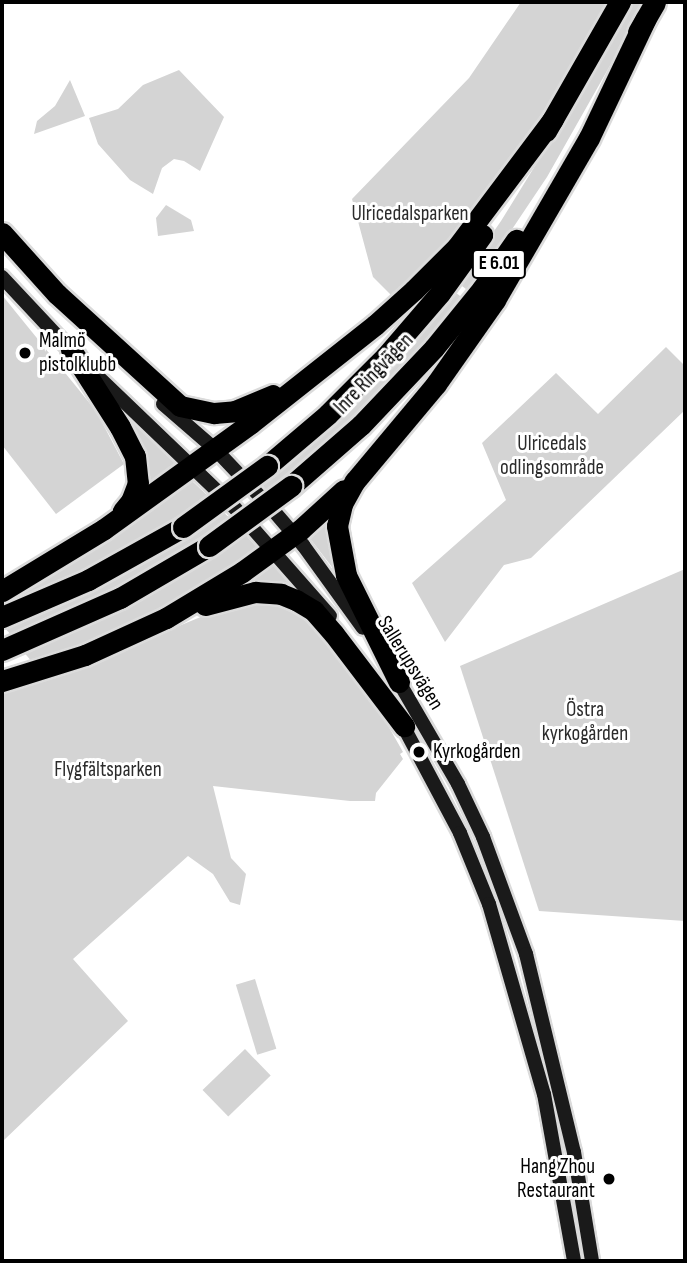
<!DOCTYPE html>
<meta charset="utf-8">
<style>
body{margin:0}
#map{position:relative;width:687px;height:1263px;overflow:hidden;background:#fff;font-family:"Sofia Sans Condensed",sans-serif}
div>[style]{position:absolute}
.green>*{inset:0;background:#d4d4d4;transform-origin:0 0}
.roads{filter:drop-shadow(2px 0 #dbdbdb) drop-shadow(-2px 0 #dbdbdb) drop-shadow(0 2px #dbdbdb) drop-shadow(0 -2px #dbdbdb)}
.secondary>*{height:14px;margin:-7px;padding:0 7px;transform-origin:7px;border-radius:7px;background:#1a1a1a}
.motorway>*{height:21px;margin:-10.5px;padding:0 10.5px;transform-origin:10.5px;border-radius:10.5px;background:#000}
.bridges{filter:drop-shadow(2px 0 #dbdbdb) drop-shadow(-2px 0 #dbdbdb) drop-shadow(0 2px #dbdbdb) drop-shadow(0 -2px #dbdbdb)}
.motorway-bridge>*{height:21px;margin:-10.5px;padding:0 10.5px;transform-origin:10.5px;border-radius:10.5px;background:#000}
.dots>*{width:19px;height:19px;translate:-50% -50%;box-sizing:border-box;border:4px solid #fff;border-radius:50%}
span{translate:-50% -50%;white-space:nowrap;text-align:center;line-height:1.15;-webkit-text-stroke:6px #fff;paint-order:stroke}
.shield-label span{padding:2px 5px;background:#fff;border:2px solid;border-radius:5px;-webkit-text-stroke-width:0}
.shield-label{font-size:19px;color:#000;font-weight:700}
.park-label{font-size:21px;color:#2b2b2b}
.poi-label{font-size:21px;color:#000}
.left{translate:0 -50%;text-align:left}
.right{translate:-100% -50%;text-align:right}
.street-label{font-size:21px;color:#000}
.frame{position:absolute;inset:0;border:4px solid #000;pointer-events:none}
</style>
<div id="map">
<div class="green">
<i style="clip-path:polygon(521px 2px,607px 2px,537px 126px,446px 249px,391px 295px,373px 277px,352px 199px,469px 78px)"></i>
<i style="clip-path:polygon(629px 2px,646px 2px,547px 177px,470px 292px,458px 283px,501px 221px,554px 135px)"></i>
<i style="clip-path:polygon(179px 70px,224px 117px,200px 171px,184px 161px,174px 159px,162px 168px,153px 194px,130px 180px,98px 144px,89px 118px,118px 109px,143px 85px)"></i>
<i style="clip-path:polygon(70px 80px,85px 116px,34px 134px,37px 121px,55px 106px)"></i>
<i style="clip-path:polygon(166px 205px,191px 220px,194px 231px,158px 236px,156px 218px)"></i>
<i style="clip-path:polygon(451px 289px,464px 299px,372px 403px,268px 493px,257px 482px)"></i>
<i style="clip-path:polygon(2px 295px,96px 411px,124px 464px,56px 514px,2px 445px)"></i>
<i style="clip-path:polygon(666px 347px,685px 366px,685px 410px,531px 558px,504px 565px,445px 642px,412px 583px,506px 500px,482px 443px,556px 373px,598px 414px)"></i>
<i style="clip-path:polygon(105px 396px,180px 465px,140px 493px)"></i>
<i style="clip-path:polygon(189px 478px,209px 497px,168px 524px,81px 572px,2px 607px,2px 596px)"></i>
<i style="clip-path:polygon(336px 506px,345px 584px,305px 532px)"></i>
<i style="clip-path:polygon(221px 510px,233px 521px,137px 580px,13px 637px,2px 625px)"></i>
<i style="clip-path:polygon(244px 533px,260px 551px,124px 633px,32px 662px,23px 651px)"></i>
<i style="clip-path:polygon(270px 557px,303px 593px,227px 587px)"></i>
<i style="clip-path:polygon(685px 569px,685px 921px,539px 911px,460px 666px)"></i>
<i style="clip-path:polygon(258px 600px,275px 601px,306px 614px,373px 699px,403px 752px,400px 754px,403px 759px,376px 793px,375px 801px,350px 801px,213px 786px,231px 858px,246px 874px,240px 905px,230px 902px,213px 874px,188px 856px,73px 959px,128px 1021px,2px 1142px,2px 691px,70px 671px,203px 616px)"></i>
<i style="left:255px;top:979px;width:73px;height:20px;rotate:73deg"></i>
<i style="left:245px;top:1049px;width:37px;height:59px;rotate:46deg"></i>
</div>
<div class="roads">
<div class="secondary">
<i style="left:2px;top:277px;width:108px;rotate:46.9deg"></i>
<i style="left:91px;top:370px;width:198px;rotate:43.8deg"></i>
<i style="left:234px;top:507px;width:145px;rotate:48.6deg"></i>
<i style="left:163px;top:404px;width:69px;rotate:40.9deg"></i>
<i style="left:215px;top:449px;width:83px;rotate:46.5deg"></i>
<i style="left:272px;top:509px;width:48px;rotate:49.3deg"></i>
<i style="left:303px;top:545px;width:102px;rotate:54.1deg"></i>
<i style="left:396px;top:677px;width:124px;rotate:59.9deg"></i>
<i style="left:458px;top:784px;width:59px;rotate:64.7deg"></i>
<i style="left:483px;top:837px;width:125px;rotate:69.8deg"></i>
<i style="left:526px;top:954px;width:204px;rotate:76.4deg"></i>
<i style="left:574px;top:1152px;width:110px;rotate:80.6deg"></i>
<i style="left:400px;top:720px;width:128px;rotate:62deg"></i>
<i style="left:460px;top:833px;width:77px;rotate:67.8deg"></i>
<i style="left:489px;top:904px;width:198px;rotate:73.9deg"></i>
<i style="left:544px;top:1094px;width:170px;rotate:79.8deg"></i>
</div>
<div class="motorway">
<i style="left:638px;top:32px;width:34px;rotate:-60deg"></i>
<i style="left:546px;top:131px;width:149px;rotate:-60.2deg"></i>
<i style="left:2px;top:233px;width:82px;rotate:48deg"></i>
<i style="left:57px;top:294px;width:166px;rotate:42.3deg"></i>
<i style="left:180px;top:406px;width:35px;rotate:12deg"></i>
<i style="left:214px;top:413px;width:21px;rotate:-5deg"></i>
<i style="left:235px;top:411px;width:41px;rotate:-22.8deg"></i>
<i style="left:71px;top:350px;width:91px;rotate:57.5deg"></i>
<i style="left:120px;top:427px;width:33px;rotate:63deg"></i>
<i style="left:135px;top:456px;width:27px;rotate:84deg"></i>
<i style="left:138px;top:483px;width:19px;rotate:111deg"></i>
<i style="left:131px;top:501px;width:13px;rotate:129deg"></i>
<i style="left:267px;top:466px;width:80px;rotate:-40.4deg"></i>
<i style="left:328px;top:414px;width:81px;rotate:-45deg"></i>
<i style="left:385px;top:357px;width:84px;rotate:-49.3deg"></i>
<i style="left:440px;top:293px;width:72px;rotate:-54.1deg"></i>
<i style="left:291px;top:486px;width:93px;rotate:-41.1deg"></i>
<i style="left:361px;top:425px;width:106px;rotate:-46.5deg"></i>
<i style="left:434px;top:348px;width:76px;rotate:-50.9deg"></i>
<i style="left:482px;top:289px;width:60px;rotate:-55.2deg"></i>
<i style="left:2px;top:591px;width:119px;rotate:-31.3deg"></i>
<i style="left:104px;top:529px;width:181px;rotate:-35.8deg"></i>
<i style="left:251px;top:423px;width:158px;rotate:-38.3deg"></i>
<i style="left:375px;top:325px;width:52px;rotate:-41.9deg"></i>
<i style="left:414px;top:290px;width:61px;rotate:-45deg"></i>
<i style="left:457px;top:247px;width:160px;rotate:-53.1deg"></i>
<i style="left:205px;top:605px;width:52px;rotate:-14.6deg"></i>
<i style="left:255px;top:592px;width:26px;rotate:4deg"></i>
<i style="left:281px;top:594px;width:16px;rotate:22deg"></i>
<i style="left:296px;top:600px;width:21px;rotate:31deg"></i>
<i style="left:314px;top:611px;width:30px;rotate:49deg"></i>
<i style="left:334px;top:634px;width:116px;rotate:52.7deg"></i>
<i style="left:2px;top:617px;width:94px;rotate:-23.3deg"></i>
<i style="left:88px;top:580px;width:109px;rotate:-29.2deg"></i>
<i style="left:2px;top:650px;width:129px;rotate:-23.8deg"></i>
<i style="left:120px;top:598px;width:103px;rotate:-30.3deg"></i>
<i style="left:2px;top:681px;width:87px;rotate:-17.4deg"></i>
<i style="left:85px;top:655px;width:89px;rotate:-24.6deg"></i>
<i style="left:166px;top:618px;width:89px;rotate:-31.2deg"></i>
<i style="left:242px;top:572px;width:72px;rotate:-35.9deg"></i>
<i style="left:300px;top:530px;width:59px;rotate:-42.3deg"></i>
<i style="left:399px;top:682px;width:119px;rotate:-116.4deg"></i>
<i style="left:346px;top:575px;width:50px;rotate:-100.4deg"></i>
<i style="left:337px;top:526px;width:23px;rotate:-77deg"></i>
<i style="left:342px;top:504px;width:26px;rotate:-61deg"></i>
<i style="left:355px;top:481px;width:126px;rotate:-50.1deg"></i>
<i style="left:436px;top:384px;width:103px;rotate:-54.9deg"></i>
<i style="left:495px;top:300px;width:187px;rotate:-59.9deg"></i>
<i style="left:589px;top:138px;width:131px;rotate:-64.6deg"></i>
</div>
</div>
<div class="bridges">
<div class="motorway-bridge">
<i style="left:183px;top:527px;width:104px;rotate:-36deg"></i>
<i style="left:209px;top:546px;width:102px;rotate:-36.2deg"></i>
</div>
</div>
<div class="dots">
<i style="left:25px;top:353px;background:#000"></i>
<i style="left:419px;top:752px;background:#000"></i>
<i style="left:609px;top:1179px;background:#000"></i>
</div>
<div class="shield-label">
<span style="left:499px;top:264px">E 6.01</span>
</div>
<div class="park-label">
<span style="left:410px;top:214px">Ulricedalsparken</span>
<span style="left:552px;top:456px">Ulricedals<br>odlingsområde</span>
<span style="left:585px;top:722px">Östra<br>kyrkogården</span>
<span style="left:108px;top:770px">Flygfältsparken</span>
</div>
<div class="poi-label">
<span class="left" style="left:39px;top:353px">Malmö<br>pistolklubb</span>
<span class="left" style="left:433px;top:752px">Kyrkogården</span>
<span class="right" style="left:595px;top:1179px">Hang Zhou<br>Restaurant</span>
</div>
<div class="street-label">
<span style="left:374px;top:374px;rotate:-46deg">Inre Ringvägen</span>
<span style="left:410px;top:663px;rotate:58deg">Sallerupsvägen</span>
</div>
<div class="frame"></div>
</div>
